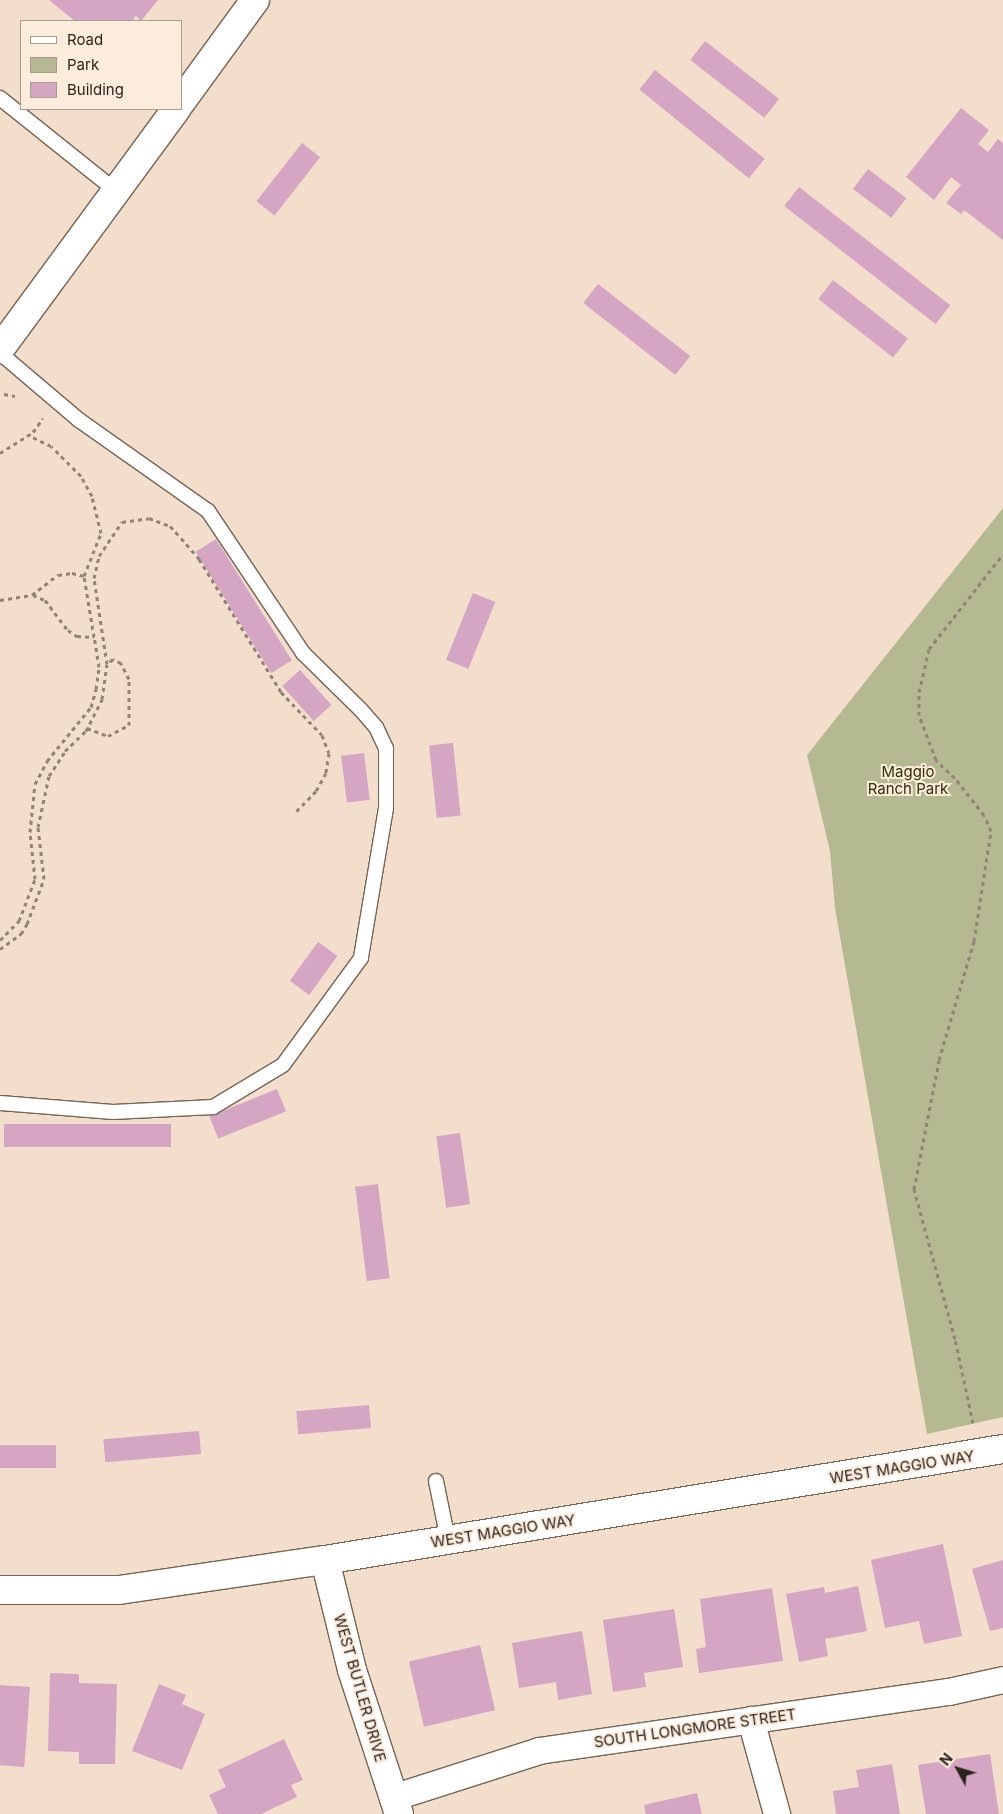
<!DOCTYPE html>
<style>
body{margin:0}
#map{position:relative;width:1003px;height:1814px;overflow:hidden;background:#f2decb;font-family:Inter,sans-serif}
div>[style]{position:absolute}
.green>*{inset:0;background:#b5b991}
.building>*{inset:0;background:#d4a6c4;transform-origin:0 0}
.path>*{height:3px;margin-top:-1.5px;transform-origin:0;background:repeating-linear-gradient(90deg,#928376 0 4px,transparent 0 8px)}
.roads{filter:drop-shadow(1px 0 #756453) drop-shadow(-1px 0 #756453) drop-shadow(0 1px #756453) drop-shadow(0 -1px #756453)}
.service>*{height:14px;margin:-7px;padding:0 7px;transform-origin:7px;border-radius:7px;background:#fff}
.minor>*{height:26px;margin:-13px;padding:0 13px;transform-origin:13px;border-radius:13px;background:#fff}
.tertiary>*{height:28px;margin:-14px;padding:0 14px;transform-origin:14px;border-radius:14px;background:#fff}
span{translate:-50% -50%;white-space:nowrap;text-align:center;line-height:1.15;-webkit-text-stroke:4px #fcecdc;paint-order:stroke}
.park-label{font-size:15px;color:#2e3007}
.street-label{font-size:15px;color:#2b231c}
.legend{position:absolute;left:20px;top:20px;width:162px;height:90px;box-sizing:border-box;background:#fcecdc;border:1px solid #a89c8f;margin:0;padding:6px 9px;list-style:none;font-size:15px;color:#2b231c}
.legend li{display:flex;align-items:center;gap:10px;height:25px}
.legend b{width:25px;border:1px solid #a89c8f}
.north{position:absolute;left:933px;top:1744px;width:50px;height:50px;-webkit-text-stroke:4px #fcecdc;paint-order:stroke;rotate:309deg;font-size:14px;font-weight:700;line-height:20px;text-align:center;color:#2b231c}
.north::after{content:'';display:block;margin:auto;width:18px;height:22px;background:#2b231c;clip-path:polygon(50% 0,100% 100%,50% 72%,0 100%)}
</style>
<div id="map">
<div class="green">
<i style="clip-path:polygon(1003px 508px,1003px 1417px,927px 1434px,835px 908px,830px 851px,807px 755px)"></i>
</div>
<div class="building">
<i style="clip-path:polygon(49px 0,158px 0,141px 21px,136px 16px,132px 21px,75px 21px)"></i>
<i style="left:705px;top:41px;width:94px;height:24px;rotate:38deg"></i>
<i style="left:655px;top:70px;width:141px;height:25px;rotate:39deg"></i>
<i style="clip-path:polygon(961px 108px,989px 130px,978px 144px,988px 152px,998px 139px,1003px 143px,1003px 240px,964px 210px,961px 214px,946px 203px,961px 185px,951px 177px,934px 200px,906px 177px)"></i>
<i style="left:302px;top:143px;width:23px;height:74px;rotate:38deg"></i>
<i style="left:868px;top:169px;width:48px;height:25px;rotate:37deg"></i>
<i style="left:799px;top:187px;width:192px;height:24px;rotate:38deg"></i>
<i style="left:833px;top:280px;width:95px;height:24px;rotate:38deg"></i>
<i style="left:598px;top:284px;width:117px;height:24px;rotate:38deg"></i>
<i style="left:216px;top:539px;width:143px;height:24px;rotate:58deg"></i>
<i style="left:473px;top:593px;width:24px;height:72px;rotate:22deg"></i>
<i style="left:300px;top:670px;width:47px;height:24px;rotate:48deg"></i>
<i style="left:453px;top:743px;width:73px;height:24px;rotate:84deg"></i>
<i style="left:364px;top:753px;width:47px;height:23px;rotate:83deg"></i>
<i style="left:318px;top:942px;width:24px;height:48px;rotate:36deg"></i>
<i style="left:277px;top:1089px;width:24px;height:73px;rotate:68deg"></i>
<i style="left:4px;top:1124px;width:167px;height:23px"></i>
<i style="left:460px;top:1133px;width:72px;height:24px;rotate:82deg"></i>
<i style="left:378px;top:1184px;width:95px;height:23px;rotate:83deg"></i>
<i style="left:369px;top:1405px;width:23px;height:73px;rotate:85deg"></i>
<i style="left:199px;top:1431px;width:23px;height:96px;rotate:85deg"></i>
<i style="left:0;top:1445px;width:56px;height:23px"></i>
<i style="clip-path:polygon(943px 1544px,962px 1636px,924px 1644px,919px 1621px,885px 1628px,871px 1560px)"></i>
<i style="clip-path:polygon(1003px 1560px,1003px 1628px,990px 1631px,972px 1569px)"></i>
<i style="clip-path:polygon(858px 1586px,867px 1631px,825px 1639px,828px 1656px,799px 1662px,786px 1594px,824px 1587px,825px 1593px)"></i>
<i style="clip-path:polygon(772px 1588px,783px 1661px,699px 1673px,696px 1649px,706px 1647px,700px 1599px)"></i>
<i style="clip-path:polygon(674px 1609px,683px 1667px,644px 1673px,646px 1687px,613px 1692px,603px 1620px)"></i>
<i style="clip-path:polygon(582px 1631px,592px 1694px,558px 1700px,556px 1682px,519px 1688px,512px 1643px)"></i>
<i style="left:480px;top:1645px;width:67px;height:73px;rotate:77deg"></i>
<i style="clip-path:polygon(50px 1673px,79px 1674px,79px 1683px,117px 1684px,115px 1764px,79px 1764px,79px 1752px,48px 1751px)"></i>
<i style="clip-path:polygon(159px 1684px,186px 1695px,182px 1704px,205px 1714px,182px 1770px,132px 1751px)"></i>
<i style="left:0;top:1685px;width:30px;height:80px;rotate:4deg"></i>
<i style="clip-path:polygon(284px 1739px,303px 1780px,291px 1785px,297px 1797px,261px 1814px,218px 1814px,209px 1795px,226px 1787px,218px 1770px)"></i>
<i style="clip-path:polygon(990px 1754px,999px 1814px,926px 1814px,918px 1765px)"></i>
<i style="clip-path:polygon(892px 1764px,900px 1814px,836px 1814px,833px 1791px,859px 1787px,856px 1770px)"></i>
<i style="clip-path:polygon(697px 1793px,702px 1814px,646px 1814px,644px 1805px)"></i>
</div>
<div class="path">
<i style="left:4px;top:394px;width:11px;rotate:10deg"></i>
<i style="left:0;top:453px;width:39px;rotate:-32deg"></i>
<i style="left:33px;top:432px;width:17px;rotate:-54deg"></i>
<i style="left:33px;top:595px;width:13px;rotate:23deg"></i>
<i style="left:45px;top:600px;width:38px;rotate:53deg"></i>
<i style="left:68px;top:630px;width:11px;rotate:34deg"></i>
<i style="left:77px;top:636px;width:17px;rotate:3deg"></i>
<i style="left:94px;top:637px;width:62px;rotate:-99.3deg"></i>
<i style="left:0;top:600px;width:32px;rotate:-9deg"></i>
<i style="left:32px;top:595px;width:33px;rotate:-38deg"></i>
<i style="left:58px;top:575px;width:14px;rotate:-8deg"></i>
<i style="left:72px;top:573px;width:12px;rotate:14deg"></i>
<i style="left:84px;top:576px;width:46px;rotate:-68.4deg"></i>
<i style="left:101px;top:533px;width:38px;rotate:-104deg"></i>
<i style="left:92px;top:496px;width:23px;rotate:-119deg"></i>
<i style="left:81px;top:476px;width:42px;rotate:-135deg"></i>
<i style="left:51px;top:446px;width:25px;rotate:-154deg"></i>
<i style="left:87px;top:728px;width:22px;rotate:21deg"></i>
<i style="left:108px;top:736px;width:24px;rotate:-28deg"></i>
<i style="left:129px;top:725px;width:46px;rotate:-90deg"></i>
<i style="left:129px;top:679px;width:18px;rotate:-117deg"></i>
<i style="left:121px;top:663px;width:9px;rotate:-153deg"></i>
<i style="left:113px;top:659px;width:8px;rotate:140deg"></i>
<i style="left:0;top:940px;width:27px;rotate:-45deg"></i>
<i style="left:19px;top:921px;width:45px;rotate:-69.1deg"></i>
<i style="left:35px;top:879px;width:47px;rotate:-96.1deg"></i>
<i style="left:30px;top:832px;width:48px;rotate:-84.1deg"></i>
<i style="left:35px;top:784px;width:26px;rotate:-62deg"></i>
<i style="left:47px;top:761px;width:70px;rotate:-50.8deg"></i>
<i style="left:91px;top:707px;width:19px;rotate:-74deg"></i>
<i style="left:96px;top:689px;width:22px;rotate:-82deg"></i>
<i style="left:99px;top:667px;width:30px;rotate:-99deg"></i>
<i style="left:0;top:949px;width:26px;rotate:-36deg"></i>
<i style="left:21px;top:934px;width:12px;rotate:-59deg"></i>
<i style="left:27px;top:924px;width:48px;rotate:-69.3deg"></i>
<i style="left:44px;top:879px;width:52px;rotate:-96.6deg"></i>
<i style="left:38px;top:827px;width:52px;rotate:-77.8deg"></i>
<i style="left:49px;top:776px;width:30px;rotate:-57deg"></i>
<i style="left:65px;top:751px;width:29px;rotate:-44deg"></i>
<i style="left:86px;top:731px;width:36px;rotate:-63deg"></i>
<i style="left:102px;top:699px;width:35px;rotate:-82deg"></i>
<i style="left:107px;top:664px;width:87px;rotate:-98.6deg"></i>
<i style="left:94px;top:578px;width:23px;rotate:-77deg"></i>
<i style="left:99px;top:556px;width:41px;rotate:-55.9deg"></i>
<i style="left:122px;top:522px;width:27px;rotate:-8deg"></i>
<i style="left:149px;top:518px;width:22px;rotate:21deg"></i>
<i style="left:170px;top:526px;width:16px;rotate:47deg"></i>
<i style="left:181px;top:538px;width:28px;rotate:49deg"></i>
<i style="left:199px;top:559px;width:156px;rotate:58.3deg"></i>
<i style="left:281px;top:692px;width:59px;rotate:46.4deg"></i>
<i style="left:322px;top:735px;width:19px;rotate:69deg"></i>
<i style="left:329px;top:753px;width:20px;rotate:99deg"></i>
<i style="left:326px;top:773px;width:21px;rotate:119deg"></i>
<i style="left:316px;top:791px;width:28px;rotate:134deg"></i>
<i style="left:973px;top:1423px;width:86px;rotate:-102.1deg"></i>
<i style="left:955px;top:1339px;width:156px;rotate:-105.3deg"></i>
<i style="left:914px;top:1189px;width:131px;rotate:-79deg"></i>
<i style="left:939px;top:1060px;width:124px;rotate:-73.6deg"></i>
<i style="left:974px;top:941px;width:111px;rotate:-81.2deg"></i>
<i style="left:991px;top:831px;width:17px;rotate:-114deg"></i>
<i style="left:984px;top:815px;width:47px;rotate:-128.1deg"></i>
<i style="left:955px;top:778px;width:26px;rotate:-137deg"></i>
<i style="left:936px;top:760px;width:48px;rotate:-110.7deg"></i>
<i style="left:919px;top:715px;width:23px;rotate:-90deg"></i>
<i style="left:919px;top:692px;width:44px;rotate:-76.9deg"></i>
<i style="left:929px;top:649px;width:120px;rotate:-52.1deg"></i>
</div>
<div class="roads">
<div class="service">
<i style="left:0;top:98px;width:149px;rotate:38.7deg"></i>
<i style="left:0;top:353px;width:104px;rotate:40.3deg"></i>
<i style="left:79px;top:420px;width:158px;rotate:35.2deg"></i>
<i style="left:208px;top:511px;width:171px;rotate:56.2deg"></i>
<i style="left:303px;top:653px;width:81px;rotate:44.5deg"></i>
<i style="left:361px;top:710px;width:23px;rotate:49deg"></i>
<i style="left:376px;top:727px;width:23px;rotate:65deg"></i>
<i style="left:386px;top:748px;width:60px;rotate:90deg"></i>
<i style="left:386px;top:808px;width:152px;rotate:99.5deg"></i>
<i style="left:361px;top:958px;width:132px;rotate:126.1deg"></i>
<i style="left:283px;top:1065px;width:82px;rotate:149deg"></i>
<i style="left:213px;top:1107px;width:100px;rotate:177.1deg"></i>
<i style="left:113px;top:1112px;width:113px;rotate:-175.4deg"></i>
<i style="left:436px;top:1481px;width:60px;rotate:78.5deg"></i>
</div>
<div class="minor">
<i style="left:751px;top:1720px;width:98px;rotate:74.5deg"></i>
<i style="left:393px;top:1798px;width:153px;rotate:-17.8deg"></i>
<i style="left:539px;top:1751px;width:414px;rotate:-8.2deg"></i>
<i style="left:949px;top:1692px;width:55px;rotate:-12.5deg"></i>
</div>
<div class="tertiary">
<i style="left:181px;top:102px;width:126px;rotate:-54deg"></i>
<i style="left:0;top:349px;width:298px;rotate:-53.7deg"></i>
<i style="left:325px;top:1560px;width:113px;rotate:76.2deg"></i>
<i style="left:352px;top:1670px;width:151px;rotate:71.9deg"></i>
<i style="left:0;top:1590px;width:119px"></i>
<i style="left:119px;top:1590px;width:208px;rotate:-8.3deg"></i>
<i style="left:325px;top:1560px;width:687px;rotate:-9.3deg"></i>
</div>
</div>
<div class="park-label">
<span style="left:908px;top:780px">Maggio<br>Ranch Park</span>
</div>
<div class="street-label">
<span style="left:902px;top:1467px;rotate:-9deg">WEST MAGGIO WAY</span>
<span style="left:503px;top:1531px;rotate:-9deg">WEST MAGGIO WAY</span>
<span style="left:360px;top:1688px;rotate:74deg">WEST BUTLER DRIVE</span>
<span style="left:695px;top:1728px;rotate:-8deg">SOUTH LONGMORE STREET</span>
</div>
<ul class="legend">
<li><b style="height:6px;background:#fff"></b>Road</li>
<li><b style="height:14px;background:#b5b991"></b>Park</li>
<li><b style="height:14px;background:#d4a6c4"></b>Building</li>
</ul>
<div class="north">N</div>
</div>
